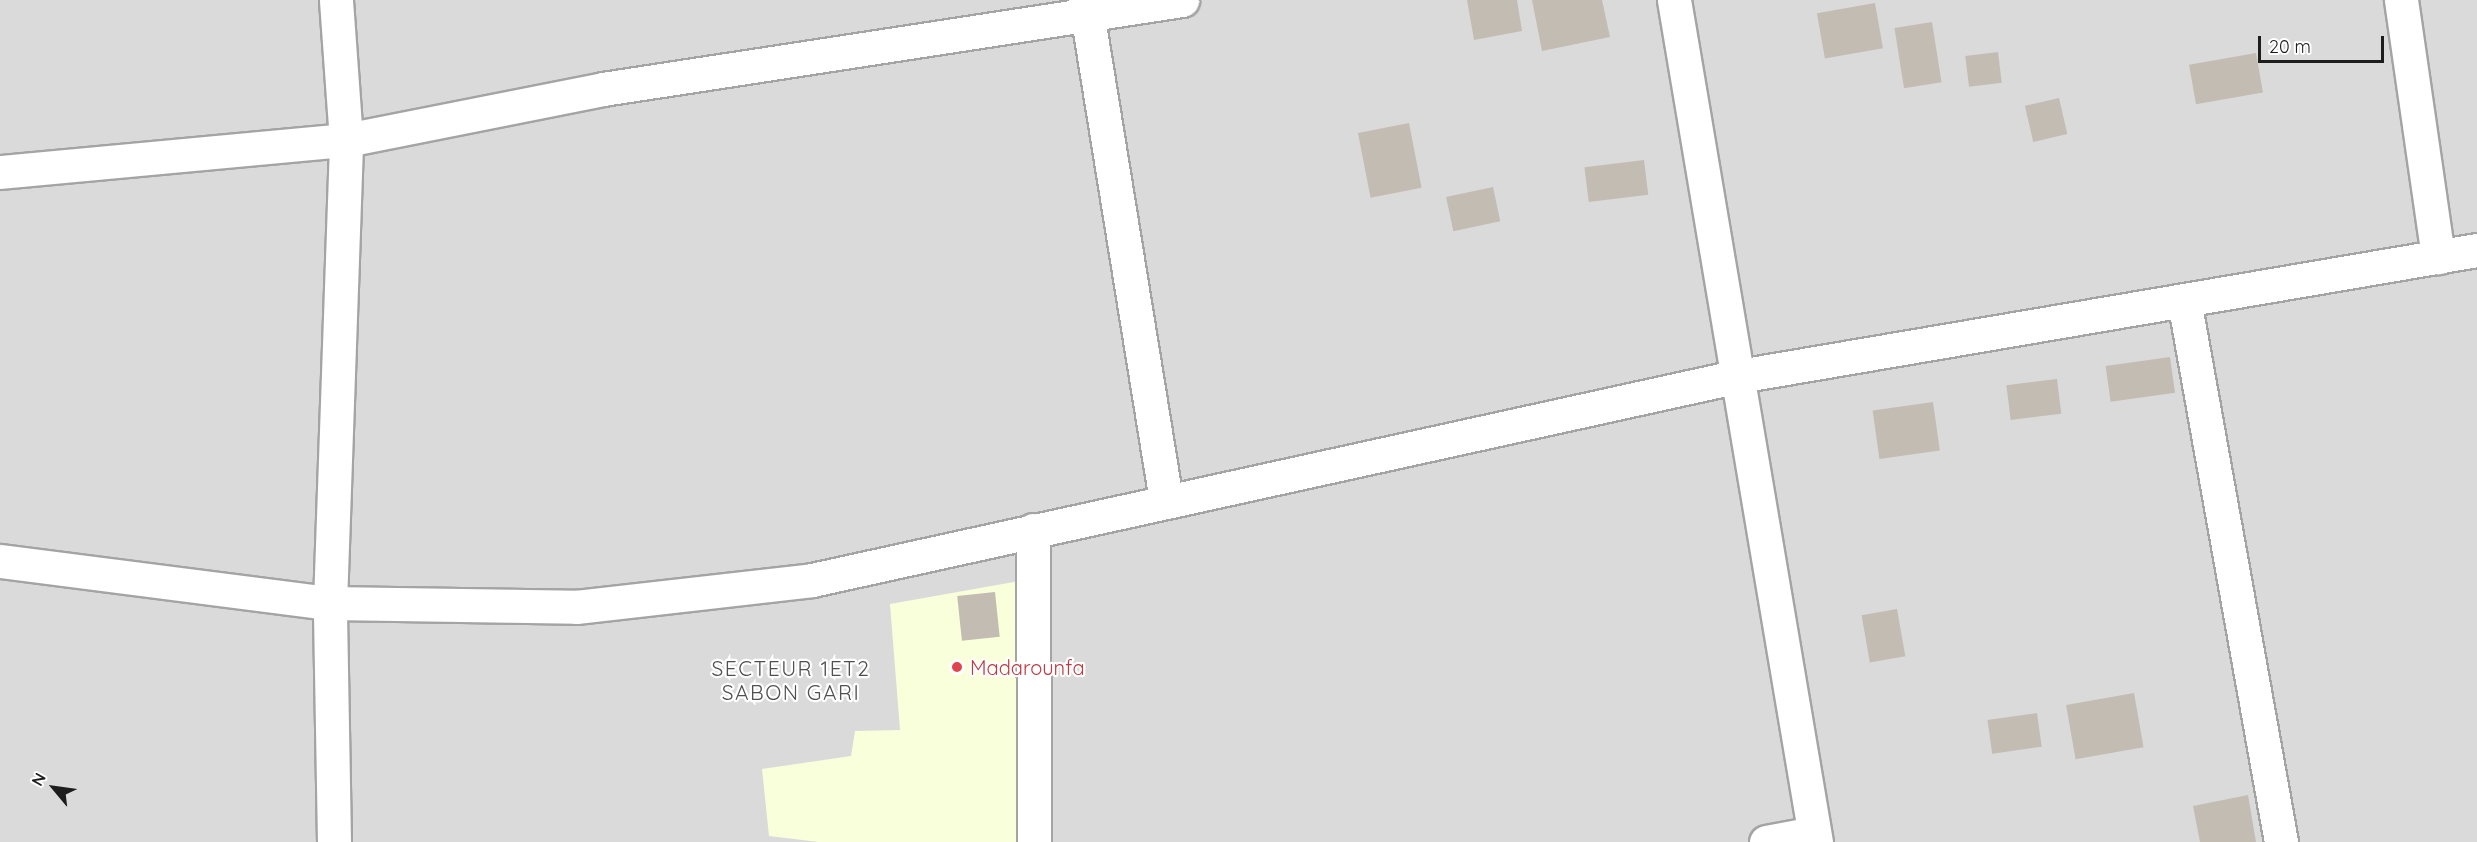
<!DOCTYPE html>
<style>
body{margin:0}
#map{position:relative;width:2477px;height:842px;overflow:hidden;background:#eeece2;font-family:Quicksand,sans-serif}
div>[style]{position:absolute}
.residential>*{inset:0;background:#dbdada;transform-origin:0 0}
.education>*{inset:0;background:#f9ffdb}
.building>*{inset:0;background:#c3bcb2;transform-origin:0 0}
.roads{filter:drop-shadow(2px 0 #a4a4a4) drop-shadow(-2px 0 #a4a4a4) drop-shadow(0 2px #a4a4a4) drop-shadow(0 -2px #a4a4a4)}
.street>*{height:33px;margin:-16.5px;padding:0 16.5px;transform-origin:16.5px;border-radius:16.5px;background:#fff}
.dots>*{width:16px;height:16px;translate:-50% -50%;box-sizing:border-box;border:3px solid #fff;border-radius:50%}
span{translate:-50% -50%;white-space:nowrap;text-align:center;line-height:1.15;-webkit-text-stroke:4.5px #fff;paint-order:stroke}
.health-label{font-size:20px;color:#be3a42}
.left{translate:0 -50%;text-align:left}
.neighbourhood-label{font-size:21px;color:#505050;letter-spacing:1.5px}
.north{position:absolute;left:24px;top:758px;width:60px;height:60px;-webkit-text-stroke:4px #fff;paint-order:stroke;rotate:299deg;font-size:16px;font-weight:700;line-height:24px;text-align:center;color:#1d1d1d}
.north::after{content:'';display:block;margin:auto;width:21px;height:27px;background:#1d1d1d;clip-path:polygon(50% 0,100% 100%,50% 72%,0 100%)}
.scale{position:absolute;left:2258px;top:36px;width:126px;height:27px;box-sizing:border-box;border:3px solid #1d1d1d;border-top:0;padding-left:8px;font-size:18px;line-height:21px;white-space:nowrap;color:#1d1d1d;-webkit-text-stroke:4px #fff;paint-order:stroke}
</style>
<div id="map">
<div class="residential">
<i style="left:0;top:0;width:2477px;height:842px"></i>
</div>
<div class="education">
<i style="clip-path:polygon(1020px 581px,1016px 842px,819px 842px,769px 836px,762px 769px,851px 756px,855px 731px,900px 730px,890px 604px)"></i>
</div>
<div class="building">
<i style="clip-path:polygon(1467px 0,1517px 0,1522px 31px,1474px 40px)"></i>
<i style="clip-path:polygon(1532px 0,1602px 0,1610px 37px,1542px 51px)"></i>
<i style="left:1875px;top:3px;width:46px;height:59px;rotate:80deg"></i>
<i style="left:1932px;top:22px;width:61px;height:38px;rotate:81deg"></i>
<i style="left:1998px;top:52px;width:31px;height:33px;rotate:83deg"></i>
<i style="left:2256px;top:53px;width:40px;height:68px;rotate:80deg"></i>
<i style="left:2059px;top:98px;width:37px;height:35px;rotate:77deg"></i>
<i style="left:1409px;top:123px;width:66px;height:52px;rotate:79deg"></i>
<i style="left:1644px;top:160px;width:35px;height:60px;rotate:83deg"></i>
<i style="left:1493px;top:187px;width:35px;height:48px;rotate:78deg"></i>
<i style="left:2170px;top:357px;width:36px;height:65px;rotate:82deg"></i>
<i style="left:2057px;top:379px;width:35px;height:51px;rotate:83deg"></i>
<i style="left:1933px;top:402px;width:49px;height:61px;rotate:82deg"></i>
<i style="left:995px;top:592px;width:45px;height:38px;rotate:84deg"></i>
<i style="left:1897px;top:609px;width:48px;height:36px;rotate:80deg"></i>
<i style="left:2134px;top:693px;width:55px;height:69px;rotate:80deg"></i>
<i style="left:2037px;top:713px;width:34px;height:50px;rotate:82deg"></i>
<i style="clip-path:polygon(2248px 795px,2256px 842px,2200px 842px,2193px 806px)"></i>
</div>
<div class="roads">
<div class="street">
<i style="left:1085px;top:0;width:507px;rotate:80.8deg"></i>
<i style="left:1674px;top:0;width:854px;rotate:80.43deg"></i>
<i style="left:2401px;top:0;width:260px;rotate:81.8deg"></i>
<i style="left:0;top:172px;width:347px;rotate:-5.3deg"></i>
<i style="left:346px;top:140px;width:262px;rotate:-11.2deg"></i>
<i style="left:603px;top:89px;width:586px;rotate:-8.74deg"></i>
<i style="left:2184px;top:300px;width:551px;rotate:79.85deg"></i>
<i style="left:1033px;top:530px;width:312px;rotate:89.8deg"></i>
<i style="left:0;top:561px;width:333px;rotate:7.3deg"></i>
<i style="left:330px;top:603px;width:246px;rotate:0.9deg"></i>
<i style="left:576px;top:607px;width:238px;rotate:-6.5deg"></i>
<i style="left:812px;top:580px;width:949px;rotate:-12.41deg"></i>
<i style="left:1739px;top:376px;width:749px;rotate:-9.69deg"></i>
<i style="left:334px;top:842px;width:239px;rotate:-91deg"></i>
<i style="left:330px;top:603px;width:463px;rotate:-88deg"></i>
<i style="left:346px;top:140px;width:140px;rotate:-94.1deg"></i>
<i style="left:1766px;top:842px;width:49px;rotate:-10.6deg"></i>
</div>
</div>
<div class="dots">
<i style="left:957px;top:667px;background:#e0444e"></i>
</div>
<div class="health-label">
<span class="left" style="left:970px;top:667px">Madarounfa</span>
</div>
<div class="neighbourhood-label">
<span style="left:791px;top:680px">SECTEUR 1ET2<br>SABON GARI</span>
</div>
<div class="north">N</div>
<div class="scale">20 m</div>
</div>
